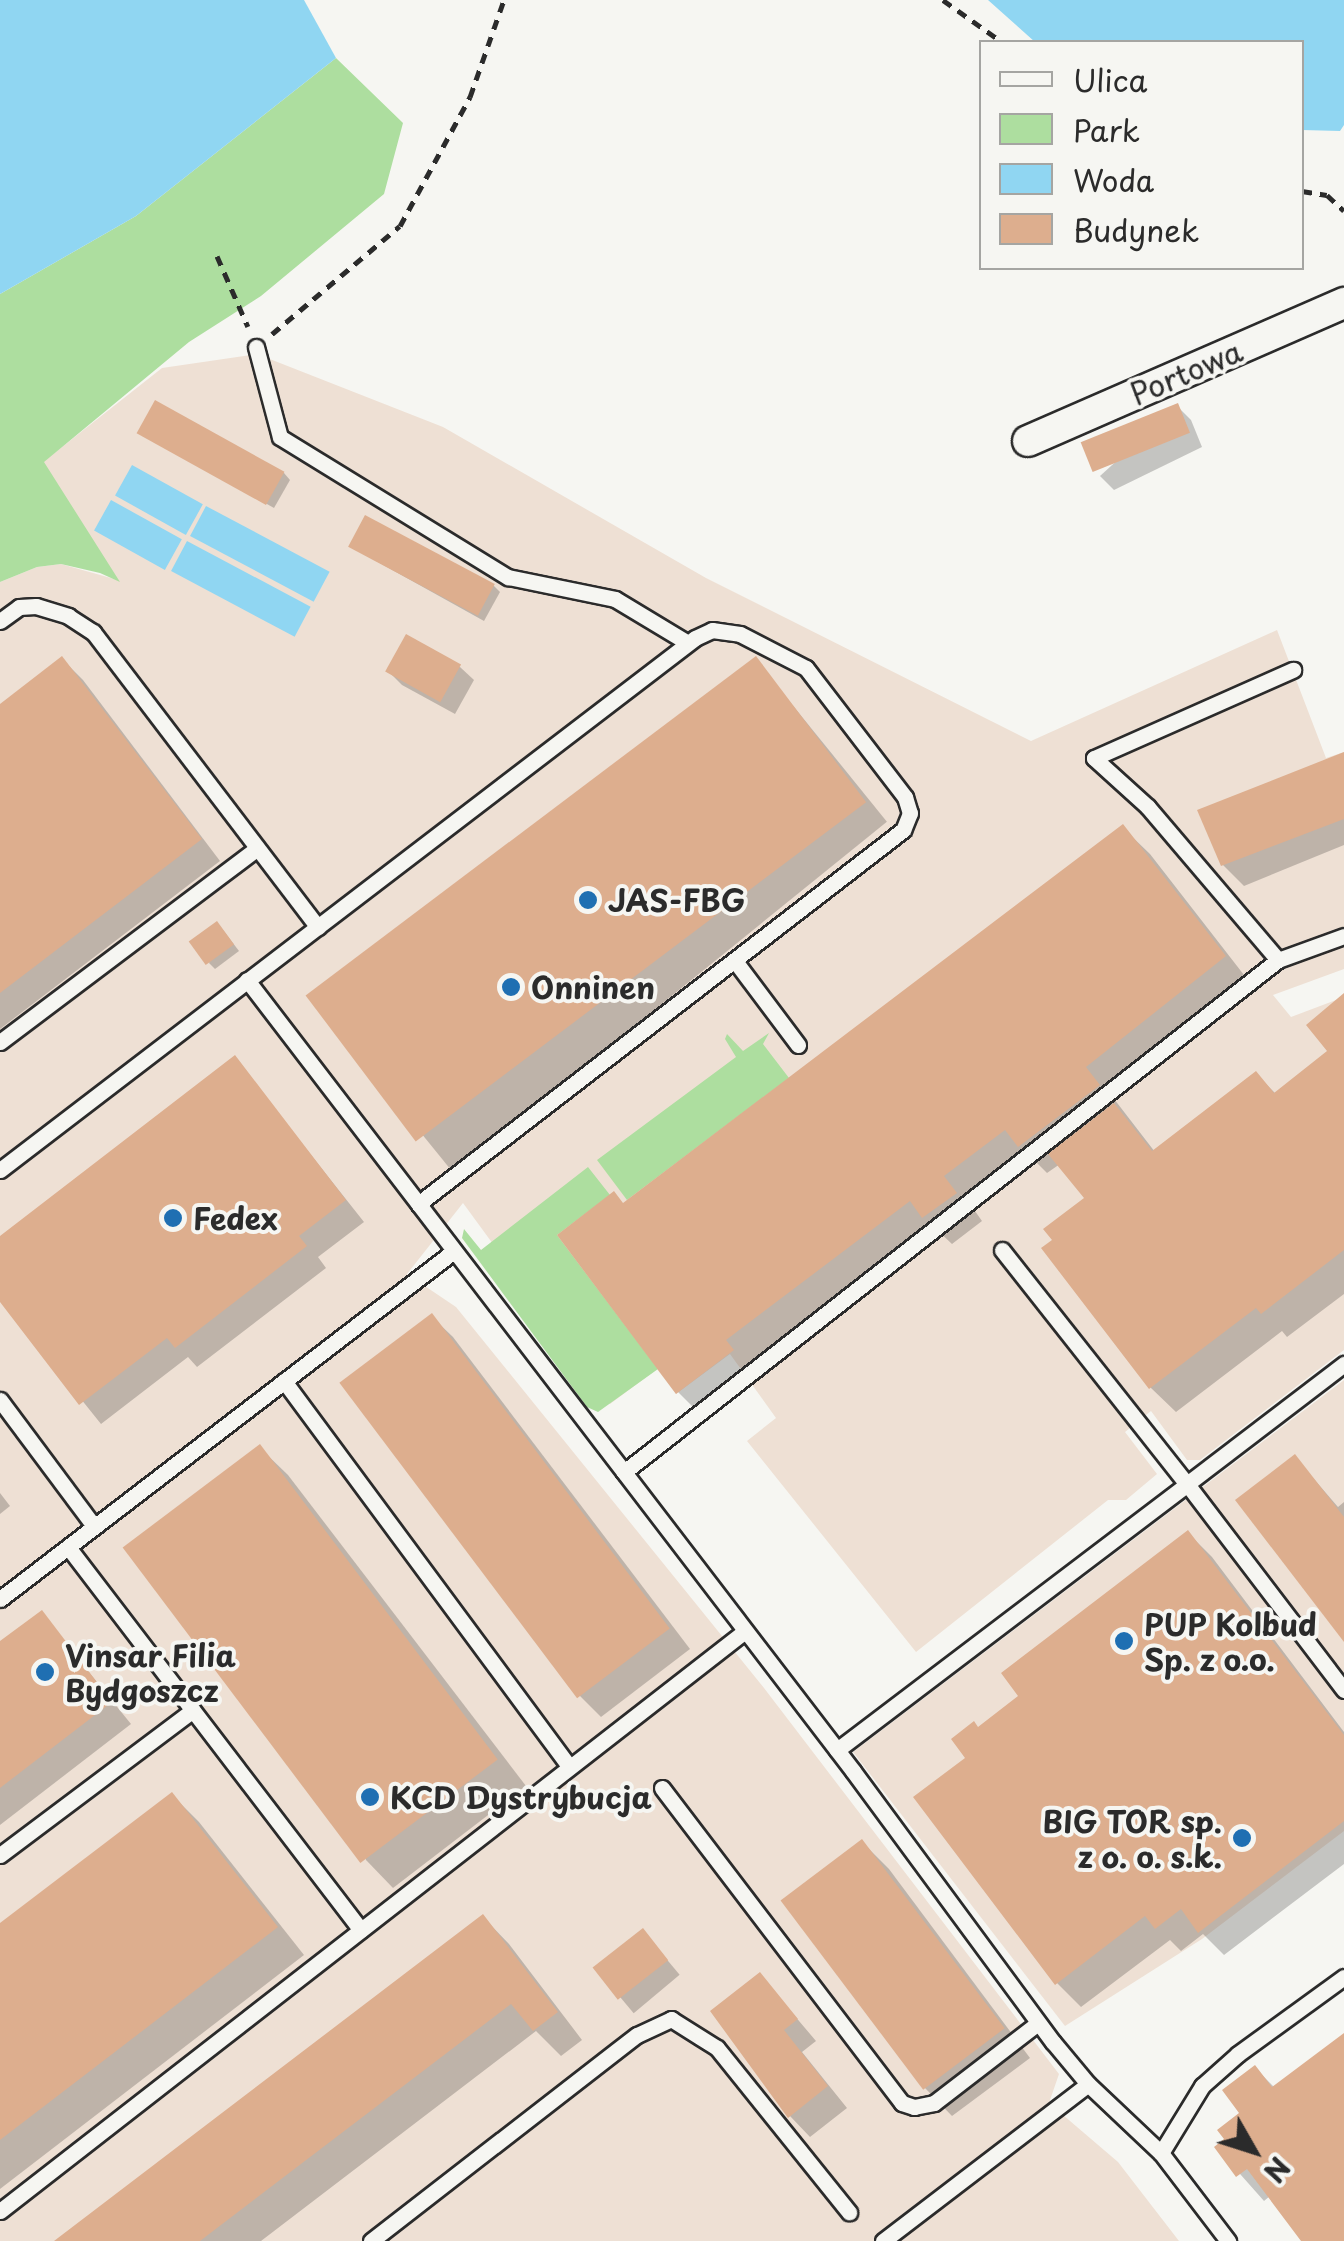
<!DOCTYPE html>
<style>
body{margin:0}
#map{position:relative;width:1344px;height:2241px;overflow:hidden;background:#f6f6f2;font-family:"Playpen Sans",sans-serif}
div>[style]{position:absolute}
.built>*{inset:0;background:#eee0d4}
.green>*{inset:0;background:#adde9f}
.water>*{inset:0;background:#90d6f2;transform-origin:0 0}
.shadow>*{inset:0;background:#0003;transform-origin:0 0}
.building>*{inset:0;background:#ddae8e;transform-origin:0 0}
.path>*{height:5px;margin-top:-2.5px;transform-origin:0;background:repeating-linear-gradient(90deg,#2b2b2b 0 10px,transparent 0 18px)}
.roads{filter:drop-shadow(2px 0 #2b2b2b) drop-shadow(-2px 0 #2b2b2b) drop-shadow(0 2px #2b2b2b) drop-shadow(0 -2px #2b2b2b)}
.lane>*{height:15px;margin:-7.5px;padding:0 7.5px;transform-origin:7.5px;border-radius:7.5px;background:#f6f6f2}
.street>*{height:30px;margin:-15px;padding:0 15px;transform-origin:15px;border-radius:15px;background:#f6f6f2}
.dots>*{width:28px;height:28px;translate:-50% -50%;box-sizing:border-box;border:5px solid #f6f6f2;border-radius:50%}
span{translate:-50% -50%;white-space:nowrap;text-align:center;line-height:1.15;-webkit-text-stroke:8px #f6f6f2;paint-order:stroke}
.street-label{font-size:30px;color:#2b2b2b}
.poi-label{font-size:30px;color:#2b2b2b;font-weight:700}
.left{translate:0 -50%;text-align:left}
.right{translate:-100% -50%;text-align:right}
.legend{position:absolute;left:979px;top:40px;width:325px;height:230px;box-sizing:border-box;background:#f6f6f2;border:2px solid #a5a5a2;margin:0;padding:12px 18px;list-style:none;font-size:30px;color:#2b2b2b}
.legend li{display:flex;align-items:center;gap:20px;height:50px}
.legend b{width:50px;border:2px solid #a5a5a2}
.north{position:absolute;left:1204px;top:2101px;width:100px;height:100px;-webkit-text-stroke:8px #f6f6f2;paint-order:stroke;rotate:129deg;font-size:28px;font-weight:700;line-height:40px;text-align:center;color:#2b2b2b}
.north::after{content:'';display:block;margin:auto;width:35px;height:45px;background:#2b2b2b;clip-path:polygon(50% 0,100% 100%,50% 72%,0 100%)}
</style>
<div id="map">
<div class="built">
<i style="clip-path:polygon(257px 354px,443px 427px,706px 578px,1031px 741px,1277px 630px,1326px 758px,1344px 752px,1344px 969px,1273px 995px,1291px 1017px,1344px 997px,1344px 1350px,1200px 1460px,1187px 1460px,1151px 1411px,1125px 1432px,1157px 1474px,1126px 1500px,1108px 1500px,916px 1652px,747px 1441px,776px 1418px,730px 1354px,676px 1394px,657px 1369px,610px 1404px,463px 1203px,407px 1274px,456px 1307px,764px 1688px,1059px 2074px,1049px 2103px,1118px 2162px,1179px 2241px,0 2241px,0 582px,37px 567px,61px 564px,118px 580px,43px 462px,162px 368px)"></i>
<i style="clip-path:polygon(1344px 1380px,1344px 1831px,1202px 1939px,1065px 2026px,853px 1752px)"></i>
</div>
<div class="green">
<i style="clip-path:polygon(336px 58px,403px 123px,384px 194px,261px 296px,189px 342px,44px 462px,120px 582px,100px 573px,61px 564px,37px 567px,0 582px,0 294px,136px 216px)"></i>
<i style="clip-path:polygon(769px 1033px,763px 1044px,789px 1078px,627px 1200px,597px 1160px,736px 1057px,725px 1039px,727px 1034px,743px 1051px)"></i>
<i style="clip-path:polygon(588px 1167px,610px 1195px,557px 1235px,658px 1369px,598px 1412px,587px 1407px,462px 1238px,464px 1229px,481px 1250px)"></i>
</div>
<div class="water">
<i style="clip-path:polygon(0 0,304px 0,336px 58px,136px 216px,0 294px)"></i>
<i style="clip-path:polygon(988px 0,1344px 0,1344px 125px,1340px 131px,1302px 130px,1302px 42px,1035px 42px)"></i>
<i style="left:132px;top:465px;width:81px;height:35px;rotate:29deg"></i>
<i style="left:111px;top:500px;width:81px;height:35px;rotate:29deg"></i>
<i style="left:206px;top:506px;width:140px;height:34px;rotate:28deg"></i>
<i style="left:187px;top:541px;width:140px;height:34px;rotate:28deg"></i>
</div>
<div class="shadow">
<i style="clip-path:polygon(1177px 406px,1191px 420px,1202px 447px,1114px 490px,1100px 476px)"></i>
<i style="clip-path:polygon(140px 432px,284px 473px,290px 480px,274px 508px)"></i>
<i style="clip-path:polygon(351px 547px,494px 586px,500px 592px,484px 621px)"></i>
<i style="clip-path:polygon(62px 659px,83px 680px,220px 861px,0 1029px,0 707px)"></i>
<i style="left:756px;top:660px;width:208px;height:558px;rotate:51deg"></i>
<i style="clip-path:polygon(460px 667px,474px 680px,455px 714px,402px 685px,388px 671px)"></i>
<i style="clip-path:polygon(1344px 753px,1344px 845px,1244px 886px,1223px 865px)"></i>
<i style="clip-path:polygon(1122px 827px,1150px 854px,1251px 984px,1111px 1095px,1155px 1152px,1256px 1074px,1276px 1094px,1330px 1052px,1344px 1009px,1344px 1294px,1287px 1337px,1282px 1331px,1176px 1412px,1151px 1388px,1045px 1249px,1087px 1198px,1060px 1164px,1047px 1173px,1031px 1157px,970px 1204px,982px 1221px,952px 1244px,936px 1229px,751px 1368px,759px 1378px,705px 1419px,678px 1392px,625px 1205px)"></i>
<i style="clip-path:polygon(223px 930px,239px 951px,215px 969px,209px 963px)"></i>
<i style="clip-path:polygon(235px 1059px,364px 1222px,318px 1257px,326px 1268px,197px 1367px,188px 1357px,101px 1424px,0 1298px,0 1239px)"></i>
<i style="clip-path:polygon(432px 1317px,453px 1337px,690px 1649px,601px 1717px,580px 1696px)"></i>
<i style="clip-path:polygon(260px 1448px,288px 1475px,526px 1786px,393px 1888px,366px 1860px)"></i>
<i style="clip-path:polygon(1295px 1457px,1338px 1507px,1344px 1502px,1344px 1638px)"></i>
<i style="clip-path:polygon(0 1493px,10px 1506px,0 1514px)"></i>
<i style="clip-path:polygon(1188px 1533px,1212px 1557px,1344px 1732px,1344px 1864px,1224px 1955px,1203px 1934px,1181px 1951px,1170px 1940px,1081px 2007px,1057px 1983px,916px 1798px,969px 1758px,979px 1730px,1022px 1697px)"></i>
<i style="clip-path:polygon(41px 1613px,131px 1724px,0 1825px,0 1645px)"></i>
<i style="clip-path:polygon(172px 1795px,199px 1822px,304px 1955px,0 2189px,0 1926px)"></i>
<i style="clip-path:polygon(862px 1842px,889px 1869px,1030px 2058px,952px 2116px,925px 2088px)"></i>
<i style="clip-path:polygon(483px 1917px,509px 1944px,582px 2040px,561px 2056px,536px 2031px,261px 2241px,58px 2241px)"></i>
<i style="left:643px;top:1931px;width:57px;height:60px;rotate:50deg"></i>
<i style="clip-path:polygon(760px 1975px,816px 2041px,802px 2052px,847px 2108px,810px 2137px,790px 2116px)"></i>
<i style="clip-path:polygon(1344px 2048px,1344px 2241px,1305px 2241px,1270px 2196px,1264px 2201px,1217px 2148px,1228px 2140px,1243px 2113px,1255px 2068px,1275px 2088px)"></i>
</div>
<div class="building">
<i style="left:155px;top:400px;width:148px;height:38px;rotate:29deg"></i>
<i style="left:1178px;top:403px;width:32px;height:105px;rotate:68deg"></i>
<i style="left:365px;top:515px;width:147px;height:36px;rotate:28deg"></i>
<i style="left:406px;top:634px;width:63px;height:43px;rotate:29deg"></i>
<i style="clip-path:polygon(62px 656px,202px 839px,0 993px,0 704px)"></i>
<i style="left:756px;top:656px;width:183px;height:564px;rotate:53deg"></i>
<i style="clip-path:polygon(1344px 752px,1344px 819px,1221px 866px,1197px 810px)"></i>
<i style="clip-path:polygon(1123px 824px,1226px 956px,1086px 1067px,1100px 1085px,1018px 1147px,1005px 1130px,944px 1176px,957px 1193px,922px 1218px,910px 1201px,726px 1340px,734px 1350px,676px 1394px,557px 1235px,614px 1191px,623px 1203px)"></i>
<i style="left:217px;top:921px;width:29px;height:35px;rotate:54deg"></i>
<i style="clip-path:polygon(1344px 993px,1344px 1250px,1261px 1314px,1256px 1308px,1149px 1389px,1041px 1248px,1052px 1240px,1043px 1229px,1084px 1198px,1048px 1154px,1114px 1103px,1152px 1151px,1256px 1071px,1274px 1093px,1327px 1051px,1306px 1025px)"></i>
<i style="clip-path:polygon(235px 1055px,346px 1200px,299px 1236px,307px 1246px,175px 1348px,167px 1338px,79px 1405px,0 1302px,0 1236px)"></i>
<i style="left:432px;top:1313px;width:395px;height:116px;rotate:53deg"></i>
<i style="left:260px;top:1444px;width:395px;height:172px;rotate:53deg"></i>
<i style="clip-path:polygon(1295px 1454px,1344px 1517px,1344px 1642px,1235px 1500px)"></i>
<i style="clip-path:polygon(1188px 1530px,1344px 1735px,1344px 1821px,1198px 1933px,1181px 1909px,1155px 1929px,1145px 1916px,1055px 1985px,913px 1797px,965px 1758px,951px 1739px,974px 1721px,978px 1727px,1018px 1696px,1001px 1673px)"></i>
<i style="clip-path:polygon(42px 1610px,112px 1702px,0 1788px,0 1641px)"></i>
<i style="clip-path:polygon(172px 1792px,278px 1927px,0 2140px,0 1923px)"></i>
<i style="left:862px;top:1839px;width:237px;height:102px;rotate:53deg"></i>
<i style="clip-path:polygon(483px 1914px,558px 2012px,533px 2031px,511px 2004px,200px 2241px,54px 2241px)"></i>
<i style="left:643px;top:1928px;width:41px;height:64px;rotate:52deg"></i>
<i style="clip-path:polygon(760px 1972px,798px 2019px,784px 2030px,828px 2086px,788px 2118px,710px 2011px)"></i>
<i style="clip-path:polygon(1344px 2033px,1344px 2241px,1301px 2241px,1247px 2169px,1236px 2177px,1214px 2147px,1224px 2139px,1217px 2130px,1239px 2113px,1222px 2090px,1255px 2065px,1272px 2087px)"></i>
</div>
<div class="path">
<i style="left:943px;top:0;width:72px;rotate:35.4deg"></i>
<i style="left:1302px;top:191px;width:25px;rotate:9deg"></i>
<i style="left:1327px;top:195px;width:23px;rotate:43deg"></i>
<i style="left:217px;top:256px;width:77px;rotate:66.4deg"></i>
<i style="left:272px;top:334px;width:167px;rotate:-40.2deg"></i>
<i style="left:400px;top:226px;width:147px;rotate:-61.5deg"></i>
<i style="left:470px;top:97px;width:103px;rotate:-70.7deg"></i>
</div>
<div class="roads">
<div class="lane">
<i style="left:256px;top:347px;width:93px;rotate:75.1deg"></i>
<i style="left:280px;top:437px;width:268px;rotate:31.6deg"></i>
<i style="left:508px;top:577px;width:109px;rotate:11.6deg"></i>
<i style="left:615px;top:599px;width:85px;rotate:31.1deg"></i>
<i style="left:0;top:621px;width:24px;rotate:-36deg"></i>
<i style="left:19px;top:607px;width:17px;rotate:-3deg"></i>
<i style="left:36px;top:606px;width:34px;rotate:17deg"></i>
<i style="left:68px;top:616px;width:30px;rotate:33deg"></i>
<i style="left:93px;top:632px;width:371px;rotate:52.7deg"></i>
<i style="left:1278px;top:960px;width:70px;rotate:-20deg"></i>
<i style="left:735px;top:961px;width:105px;rotate:53.1deg"></i>
<i style="left:247px;top:980px;width:996px;rotate:52.54deg"></i>
<i style="left:853px;top:1771px;width:337px;rotate:53.6deg"></i>
<i style="left:1053px;top:2042px;width:55px;rotate:50.2deg"></i>
<i style="left:1088px;top:2084px;width:100px;rotate:43.4deg"></i>
<i style="left:1161px;top:2153px;width:111px;rotate:52.7deg"></i>
<i style="left:0;top:1042px;width:322px;rotate:-37deg"></i>
<i style="left:0;top:1170px;width:875px;rotate:-37.43deg"></i>
<i style="left:695px;top:638px;width:19px;rotate:-25deg"></i>
<i style="left:712px;top:630px;width:28px;rotate:8deg"></i>
<i style="left:740px;top:634px;width:74px;rotate:27.3deg"></i>
<i style="left:806px;top:668px;width:163px;rotate:52.5deg"></i>
<i style="left:905px;top:797px;width:17px;rotate:73deg"></i>
<i style="left:910px;top:813px;width:18px;rotate:112deg"></i>
<i style="left:903px;top:830px;width:612px;rotate:142.36deg"></i>
<i style="left:1002px;top:1250px;width:298px;rotate:51.7deg"></i>
<i style="left:1187px;top:1484px;width:198px;rotate:-37.4deg"></i>
<i style="left:284px;top:1381px;width:480px;rotate:53.5deg"></i>
<i style="left:0;top:1400px;width:157px;rotate:53.3deg"></i>
<i style="left:624px;top:1472px;width:831px;rotate:-38.06deg"></i>
<i style="left:1278px;top:960px;width:201px;rotate:-130.4deg"></i>
<i style="left:1148px;top:807px;width:73px;rotate:-137.8deg"></i>
<i style="left:1094px;top:758px;width:218px;rotate:-23.9deg"></i>
<i style="left:68px;top:1547px;width:482px;rotate:52.6deg"></i>
<i style="left:0;top:1599px;width:572px;rotate:-37.47deg"></i>
<i style="left:837px;top:1750px;width:440px;rotate:-37.2deg"></i>
<i style="left:1187px;top:1484px;width:259px;rotate:52.7deg"></i>
<i style="left:662px;top:1788px;width:396px;rotate:52.7deg"></i>
<i style="left:902px;top:2103px;width:13px;rotate:18deg"></i>
<i style="left:914px;top:2107px;width:20px;rotate:-11deg"></i>
<i style="left:934px;top:2103px;width:131px;rotate:-37.6deg"></i>
<i style="left:0;top:1855px;width:241px;rotate:-36.9deg"></i>
<i style="left:1161px;top:2153px;width:79px;rotate:-58.5deg"></i>
<i style="left:1202px;top:2086px;width:48px;rotate:-41.6deg"></i>
<i style="left:1238px;top:2054px;width:131px;rotate:-36deg"></i>
<i style="left:0;top:2211px;width:944px;rotate:-37.9deg"></i>
<i style="left:371px;top:2241px;width:336px;rotate:-37.8deg"></i>
<i style="left:637px;top:2035px;width:38px;rotate:-25deg"></i>
<i style="left:671px;top:2019px;width:54px;rotate:32.2deg"></i>
<i style="left:717px;top:2048px;width:211px;rotate:51.2deg"></i>
<i style="left:883px;top:2241px;width:258px;rotate:-37.4deg"></i>
</div>
<div class="street">
<i style="left:1028px;top:441px;width:345px;rotate:-23.6deg"></i>
</div>
</div>
<div class="dots">
<i style="left:588px;top:900px;background:#1f6fb2"></i>
<i style="left:511px;top:987px;background:#1f6fb2"></i>
<i style="left:173px;top:1218px;background:#1f6fb2"></i>
<i style="left:1124px;top:1641px;background:#1f6fb2"></i>
<i style="left:45px;top:1672px;background:#1f6fb2"></i>
<i style="left:370px;top:1797px;background:#1f6fb2"></i>
<i style="left:1242px;top:1838px;background:#1f6fb2"></i>
</div>
<div class="street-label">
<span style="left:1186px;top:372px;rotate:-23deg">Portowa</span>
</div>
<div class="poi-label">
<span class="left" style="left:608px;top:900px">JAS-FBG</span>
<span class="left" style="left:531px;top:987px">Onninen</span>
<span class="left" style="left:193px;top:1218px">Fedex</span>
<span class="left" style="left:1144px;top:1641px">PUP Kolbud<br>Sp. z o.o.</span>
<span class="left" style="left:65px;top:1672px">Vinsar Filia<br>Bydgoszcz</span>
<span class="left" style="left:390px;top:1797px">KCD Dystrybucja</span>
<span class="right" style="left:1222px;top:1838px">BIG TOR sp.<br>z o. o. s.k.</span>
</div>
<ul class="legend">
<li><b style="height:12px;background:#f6f6f2"></b>Ulica</li>
<li><b style="height:28px;background:#adde9f"></b>Park</li>
<li><b style="height:28px;background:#90d6f2"></b>Woda</li>
<li><b style="height:28px;background:#ddae8e"></b>Budynek</li>
</ul>
<div class="north">N</div>
</div>
